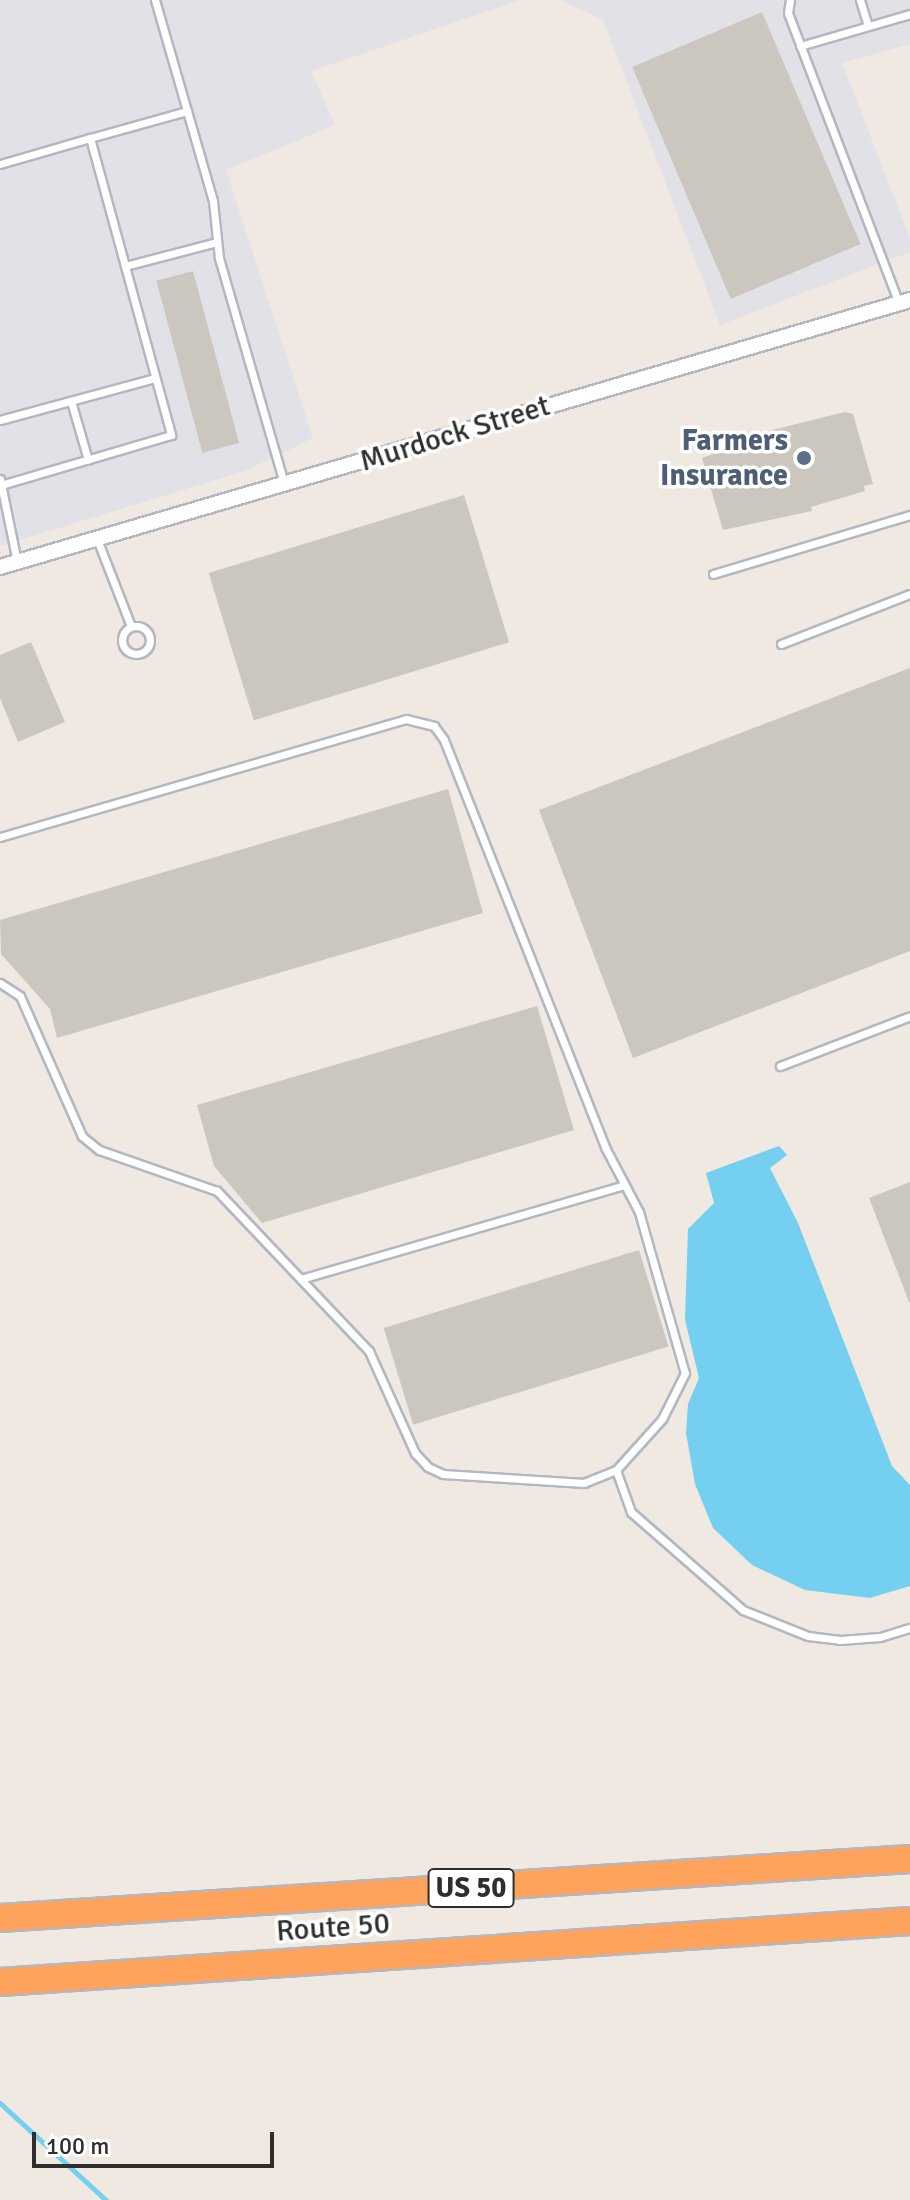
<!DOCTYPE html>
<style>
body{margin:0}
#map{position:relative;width:910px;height:2200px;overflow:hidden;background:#efe9e1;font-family:Signika,sans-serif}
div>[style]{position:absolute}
.industrial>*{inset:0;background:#e3e1e8}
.water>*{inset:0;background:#75cff0}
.stream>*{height:5px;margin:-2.5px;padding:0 2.5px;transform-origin:2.5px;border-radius:2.5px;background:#75cff0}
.building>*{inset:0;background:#cbc7bf;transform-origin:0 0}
.roads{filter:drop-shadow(2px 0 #b4b7c1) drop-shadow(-2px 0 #b4b7c1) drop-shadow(0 2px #b4b7c1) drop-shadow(0 -2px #b4b7c1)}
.lane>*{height:7px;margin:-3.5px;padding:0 3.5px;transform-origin:3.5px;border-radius:3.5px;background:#fff}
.lane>.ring{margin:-3.5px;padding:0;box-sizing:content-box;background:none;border:7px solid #fff;border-radius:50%}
.street>*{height:14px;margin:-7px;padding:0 7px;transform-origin:7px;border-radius:7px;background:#fff}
.highway>*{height:26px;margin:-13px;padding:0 13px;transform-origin:13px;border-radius:13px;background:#ffa35c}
.dots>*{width:22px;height:22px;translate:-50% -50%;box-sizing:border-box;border:4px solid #fff;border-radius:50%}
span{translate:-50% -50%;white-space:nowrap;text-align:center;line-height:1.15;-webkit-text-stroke:7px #fff;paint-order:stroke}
.shield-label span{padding:2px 6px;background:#fff;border:2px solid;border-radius:6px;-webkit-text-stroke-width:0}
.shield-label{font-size:28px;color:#2e2e2e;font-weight:700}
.street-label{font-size:30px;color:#2e2e2e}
.service-label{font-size:30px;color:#4e5e75;font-weight:700}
.right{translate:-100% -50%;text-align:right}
.scale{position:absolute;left:32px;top:2132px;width:242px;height:36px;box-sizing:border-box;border:4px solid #2e2e2e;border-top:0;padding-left:10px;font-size:24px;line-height:28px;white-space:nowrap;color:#2e2e2e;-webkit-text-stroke:6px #fff;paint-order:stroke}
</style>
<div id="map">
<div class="industrial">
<i style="clip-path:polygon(0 0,521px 0,311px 71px,335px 125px,226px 170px,313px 438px,245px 471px,0 546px)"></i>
<i style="clip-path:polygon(560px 0,910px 0,910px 44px,842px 63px,910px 238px,910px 252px,720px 325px,603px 20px)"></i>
</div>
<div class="water">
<i style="clip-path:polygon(779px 1146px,787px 1155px,770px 1168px,798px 1223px,892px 1466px,910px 1485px,910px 1586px,870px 1598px,805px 1590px,752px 1565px,713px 1528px,695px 1484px,686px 1433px,688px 1404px,699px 1378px,685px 1320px,688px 1229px,714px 1203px,706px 1173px)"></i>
</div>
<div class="stream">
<i style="left:0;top:2103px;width:144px;rotate:42.5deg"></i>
</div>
<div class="building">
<i style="left:762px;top:12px;width:252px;height:141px;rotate:67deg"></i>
<i style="left:193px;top:271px;width:178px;height:38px;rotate:75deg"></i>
<i style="clip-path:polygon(845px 412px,853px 414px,873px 484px,864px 486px,865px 491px,811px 507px,812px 511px,723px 530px,702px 458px,766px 436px,764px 432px)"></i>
<i style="left:464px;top:495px;width:154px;height:267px;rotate:73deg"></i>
<i style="clip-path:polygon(31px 642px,65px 722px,18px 742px,0 698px,0 655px)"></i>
<i style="clip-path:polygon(910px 668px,910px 951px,633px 1058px,539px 810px)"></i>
<i style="clip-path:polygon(448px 789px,483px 913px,57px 1038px,50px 1009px,1px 954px,0 920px)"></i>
<i style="clip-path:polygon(537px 1006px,574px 1130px,262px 1223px,214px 1166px,197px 1105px)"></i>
<i style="clip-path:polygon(910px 1182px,910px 1302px,909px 1302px,869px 1198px)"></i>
<i style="left:639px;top:1250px;width:101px;height:267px;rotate:73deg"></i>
</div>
<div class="roads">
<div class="lane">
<i style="left:155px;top:0;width:209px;rotate:73.9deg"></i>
<i style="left:213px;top:201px;width:57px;rotate:84deg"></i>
<i style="left:219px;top:258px;width:234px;rotate:73.9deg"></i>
<i style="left:790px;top:0;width:13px;rotate:99deg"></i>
<i style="left:788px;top:13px;width:311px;rotate:69.1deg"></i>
<i style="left:860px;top:0;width:27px;rotate:73deg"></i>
<i style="left:800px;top:46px;width:115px;rotate:-16.2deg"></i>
<i style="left:90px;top:138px;width:101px;rotate:-15.6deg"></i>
<i style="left:0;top:164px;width:94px;rotate:-16.1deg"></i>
<i style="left:90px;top:138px;width:308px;rotate:74.7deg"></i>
<i style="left:171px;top:435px;width:177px;rotate:163.6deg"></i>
<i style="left:125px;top:266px;width:95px;rotate:-14.6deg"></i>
<i style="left:71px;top:401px;width:61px;rotate:73.9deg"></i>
<i style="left:0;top:420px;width:161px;rotate:-15.2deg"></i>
<i style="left:0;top:479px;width:85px;rotate:78.4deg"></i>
<i style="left:97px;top:539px;width:93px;rotate:68.7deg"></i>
<i style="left:713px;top:574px;width:206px;rotate:-16.7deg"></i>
<i class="ring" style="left:122px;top:626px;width:21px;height:21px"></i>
<i style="left:781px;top:644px;width:138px;rotate:-21.2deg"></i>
<i style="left:0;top:837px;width:423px;rotate:-16.2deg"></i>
<i style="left:406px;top:719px;width:29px;rotate:14deg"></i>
<i style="left:434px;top:726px;width:17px;rotate:54deg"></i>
<i style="left:444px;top:740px;width:438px;rotate:68.4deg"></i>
<i style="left:605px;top:1147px;width:73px;rotate:62.4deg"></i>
<i style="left:639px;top:1212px;width:167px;rotate:74.1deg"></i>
<i style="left:685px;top:1373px;width:51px;rotate:116.6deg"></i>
<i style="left:662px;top:1419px;width:69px;rotate:132deg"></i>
<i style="left:616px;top:1470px;width:35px;rotate:158deg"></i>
<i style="left:584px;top:1483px;width:141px;rotate:-176.3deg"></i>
<i style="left:443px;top:1474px;width:17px;rotate:-155deg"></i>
<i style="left:428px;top:1467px;width:19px;rotate:-133deg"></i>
<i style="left:415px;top:1453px;width:112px;rotate:-114.3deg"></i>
<i style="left:369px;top:1351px;width:221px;rotate:-133.5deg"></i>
<i style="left:217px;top:1191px;width:125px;rotate:-160.8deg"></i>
<i style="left:99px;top:1150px;width:22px;rotate:-141deg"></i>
<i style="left:82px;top:1136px;width:153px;rotate:-113.9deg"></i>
<i style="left:20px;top:996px;width:24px;rotate:-147deg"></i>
<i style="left:780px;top:1066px;width:139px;rotate:-21deg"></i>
<i style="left:301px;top:1279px;width:337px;rotate:-16.2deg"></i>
<i style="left:616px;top:1470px;width:45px;rotate:70.3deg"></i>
<i style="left:631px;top:1512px;width:149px;rotate:41.2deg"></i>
<i style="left:743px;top:1610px;width:70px;rotate:21.8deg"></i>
<i style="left:808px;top:1636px;width:32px;rotate:7deg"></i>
<i style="left:840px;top:1640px;width:40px;rotate:-4.3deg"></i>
<i style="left:880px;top:1637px;width:31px;rotate:-17deg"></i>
</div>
<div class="street">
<i style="left:0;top:567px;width:948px;rotate:-16.35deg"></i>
</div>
<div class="highway">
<i style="left:0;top:1918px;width:912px;rotate:-3.71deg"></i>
<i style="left:0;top:1982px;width:912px;rotate:-3.83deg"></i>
</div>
</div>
<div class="dots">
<i style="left:804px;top:458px;background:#5c6f8a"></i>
</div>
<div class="shield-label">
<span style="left:471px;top:1888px">US 50</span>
</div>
<div class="street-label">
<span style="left:455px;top:434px;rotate:-17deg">Murdock Street</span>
<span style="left:333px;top:1928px;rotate:-4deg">Route 50</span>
</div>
<div class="service-label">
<span class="right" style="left:788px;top:458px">Farmers<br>Insurance</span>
</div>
<div class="scale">100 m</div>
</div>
